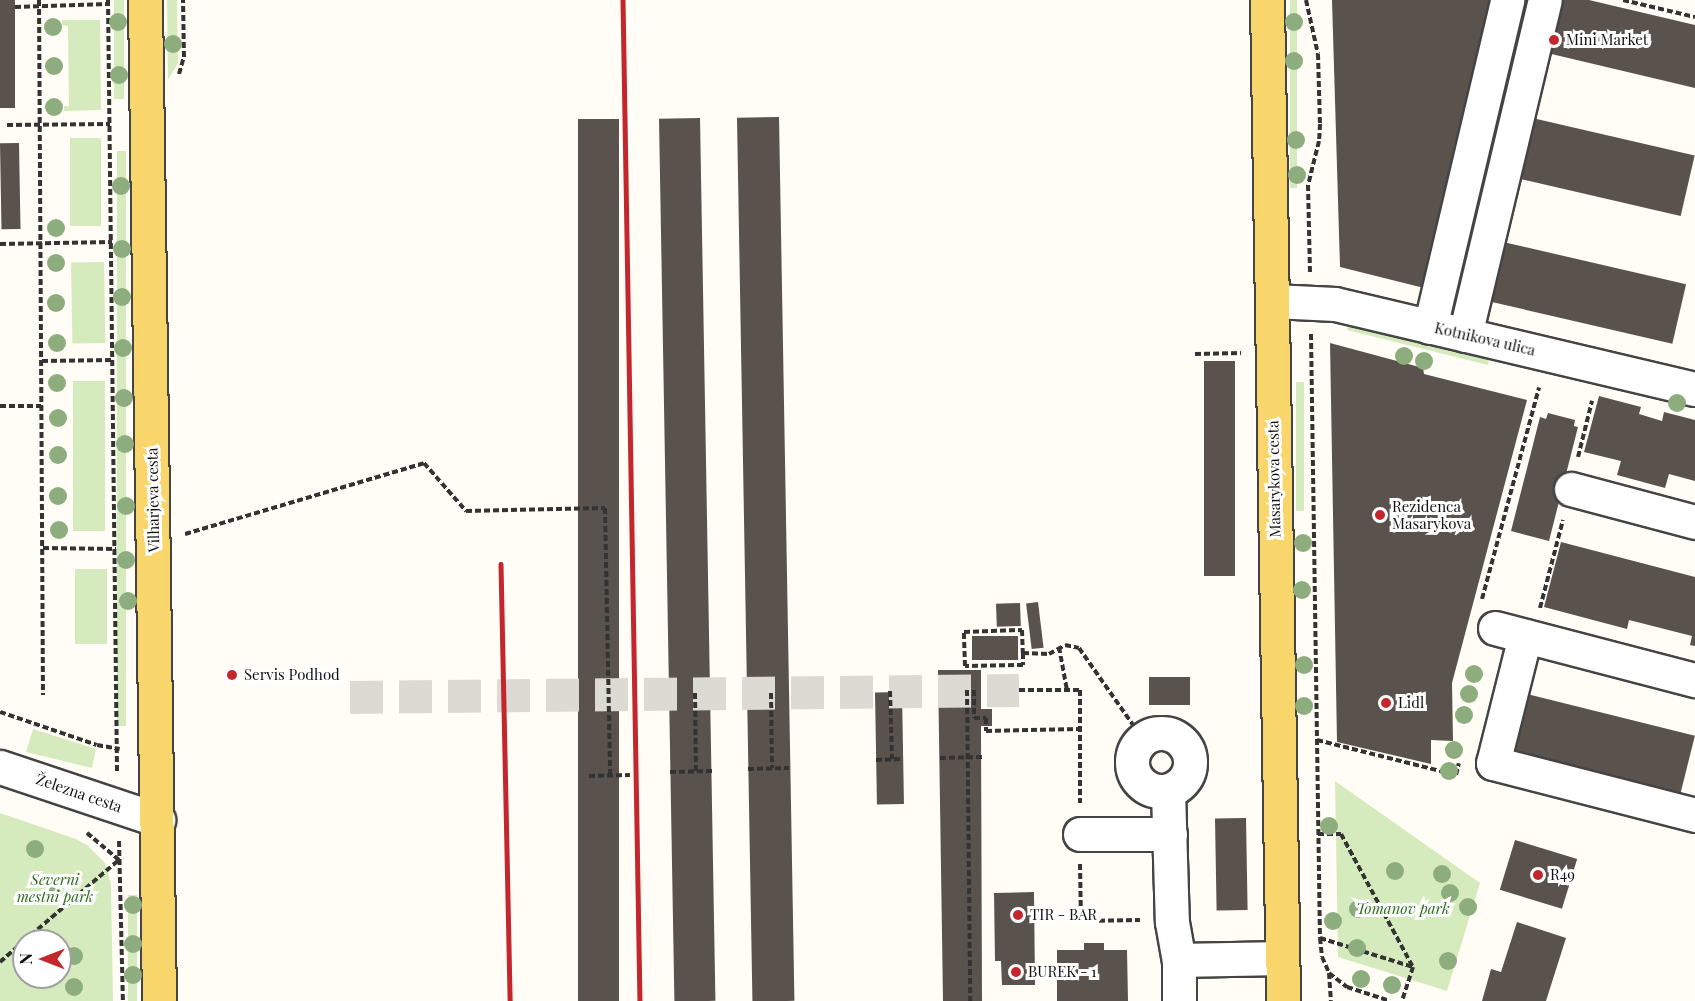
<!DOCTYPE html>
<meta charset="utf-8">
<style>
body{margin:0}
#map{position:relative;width:1695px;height:1001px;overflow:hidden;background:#fffdf5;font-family:"Playfair Display",serif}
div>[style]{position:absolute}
.green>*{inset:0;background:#d5ebbd;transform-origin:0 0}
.building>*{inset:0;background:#5a524d;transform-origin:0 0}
.minor-tunnel>*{height:33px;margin-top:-16.5px;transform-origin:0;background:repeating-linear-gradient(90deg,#dbdad3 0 33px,transparent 0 49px)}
.path>*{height:4px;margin-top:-2px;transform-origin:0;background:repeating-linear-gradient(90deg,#333 0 6px,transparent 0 9px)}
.roads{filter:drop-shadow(2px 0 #444) drop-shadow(-2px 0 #444) drop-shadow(0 2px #444) drop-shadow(0 -2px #444)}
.minor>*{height:33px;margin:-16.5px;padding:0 16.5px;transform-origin:16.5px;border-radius:16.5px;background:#fff}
.minor>.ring{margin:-16.5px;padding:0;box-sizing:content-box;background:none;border:33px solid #fff;border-radius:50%}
.major>*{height:33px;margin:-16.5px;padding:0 16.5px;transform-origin:16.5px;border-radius:16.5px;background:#f9d66b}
.rail>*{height:4.5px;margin:-2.25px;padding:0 2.25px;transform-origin:2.25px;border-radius:2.25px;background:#c4262e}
.trees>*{width:18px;height:18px;margin:-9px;border-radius:50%;background:#8dad7f}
.dots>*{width:16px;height:16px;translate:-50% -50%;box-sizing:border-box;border:3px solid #fff;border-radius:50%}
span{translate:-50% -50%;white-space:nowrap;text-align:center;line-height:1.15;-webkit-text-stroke:6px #fff;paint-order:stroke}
.poi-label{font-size:15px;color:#111}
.left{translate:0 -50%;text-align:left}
.street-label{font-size:15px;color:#111}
.park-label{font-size:15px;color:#2f6b1f;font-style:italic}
.north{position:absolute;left:12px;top:929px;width:60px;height:60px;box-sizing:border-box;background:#fff;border:2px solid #a0a0a0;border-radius:50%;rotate:270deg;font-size:16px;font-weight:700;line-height:24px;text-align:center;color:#111}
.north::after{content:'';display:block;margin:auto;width:21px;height:27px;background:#c4262e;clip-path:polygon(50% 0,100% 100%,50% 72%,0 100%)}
</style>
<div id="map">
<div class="green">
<i style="left:114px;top:0;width:10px;height:99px"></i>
<i style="clip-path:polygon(167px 0,177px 0,178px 63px,168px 80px)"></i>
<i style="left:1290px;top:0;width:7px;height:188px"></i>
<i style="clip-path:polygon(62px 20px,100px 20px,101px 110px,64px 111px,64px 106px,69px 106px,68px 26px,62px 25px)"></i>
<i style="left:70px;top:138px;width:31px;height:88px"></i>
<i style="left:117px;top:151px;width:9px;height:575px"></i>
<i style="left:104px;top:262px;width:81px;height:33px;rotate:89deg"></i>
<i style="clip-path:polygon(1349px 323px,1490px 355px,1488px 365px,1347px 330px)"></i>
<i style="left:73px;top:381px;width:32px;height:150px"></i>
<i style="left:1296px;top:382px;width:8px;height:129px"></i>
<i style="left:75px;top:569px;width:32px;height:75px"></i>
<i style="clip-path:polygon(33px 729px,96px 749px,92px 768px,26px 752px)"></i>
<i style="clip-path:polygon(1335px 781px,1480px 883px,1447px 991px,1338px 957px)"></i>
<i style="clip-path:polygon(evenodd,0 813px,76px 839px,87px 845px,105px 863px,111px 884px,113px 1001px,0 1001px,0 813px,24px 941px,60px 941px,60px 977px,24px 977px,24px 941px)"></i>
<i style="left:128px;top:895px;width:9px;height:106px"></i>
</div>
<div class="building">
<i style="left:0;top:0;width:15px;height:108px"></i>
<i style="clip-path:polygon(1332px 0,1490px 0,1424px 288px,1340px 267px)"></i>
<i style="clip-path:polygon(1555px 0,1589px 0,1695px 25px,1695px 88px,1543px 52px)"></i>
<i style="left:779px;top:117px;width:884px;height:42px;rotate:89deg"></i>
<i style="left:1528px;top:117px;width:171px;height:62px;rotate:13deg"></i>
<i style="left:700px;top:118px;width:883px;height:41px;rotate:89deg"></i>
<i style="left:578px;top:119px;width:41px;height:882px"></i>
<i style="left:19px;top:143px;width:86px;height:19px;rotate:89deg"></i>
<i style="left:1499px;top:241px;width:192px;height:61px;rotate:13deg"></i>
<i style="clip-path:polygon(1330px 343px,1423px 368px,1424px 374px,1527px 400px,1452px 683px,1453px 741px,1431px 740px,1431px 764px,1337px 742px)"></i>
<i style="left:1204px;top:361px;width:31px;height:215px"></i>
<i style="clip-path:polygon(1599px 396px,1641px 407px,1639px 414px,1662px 421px,1664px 412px,1695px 420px,1695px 481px,1669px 474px,1665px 488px,1617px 475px,1621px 461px,1584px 452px)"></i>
<i style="clip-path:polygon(1548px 413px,1575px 420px,1574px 426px,1578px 427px,1549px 541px,1511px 531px,1540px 417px,1546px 419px)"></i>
<i style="clip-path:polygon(1561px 542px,1695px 577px,1695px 646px,1690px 645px,1692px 636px,1629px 620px,1627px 629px,1544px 607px)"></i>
<i style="left:1038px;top:602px;width:46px;height:12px;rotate:83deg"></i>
<i style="left:1020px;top:603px;width:23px;height:24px;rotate:88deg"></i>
<i style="left:972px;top:636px;width:46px;height:24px"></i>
<i style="clip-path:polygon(938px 670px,981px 670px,981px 709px,992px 709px,992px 726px,981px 726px,982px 1001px,943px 1001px)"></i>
<i style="left:1190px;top:677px;width:28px;height:41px;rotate:90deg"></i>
<i style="left:902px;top:692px;width:112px;height:27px;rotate:89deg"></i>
<i style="left:1527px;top:694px;width:173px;height:59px;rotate:14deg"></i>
<i style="left:1246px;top:818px;width:92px;height:31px;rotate:89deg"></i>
<i style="left:1515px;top:840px;width:65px;height:52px;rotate:17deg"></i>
<i style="clip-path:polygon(1034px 892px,1035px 985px,1002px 985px,1001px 961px,995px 961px,994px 893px)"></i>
<i style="clip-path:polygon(1517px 922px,1566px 938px,1546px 1001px,1482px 1001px,1491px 969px,1501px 972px)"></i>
<i style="clip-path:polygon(1084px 943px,1104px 943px,1104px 950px,1127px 950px,1128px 1001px,1057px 1001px,1057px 950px,1084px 950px)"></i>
</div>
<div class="minor-tunnel">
<i style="left:350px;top:697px;width:669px;rotate:-0.6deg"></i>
</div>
<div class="path">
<i style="left:39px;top:0;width:695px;rotate:89.67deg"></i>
<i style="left:108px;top:0;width:773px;rotate:89.33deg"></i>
<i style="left:1306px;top:0;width:55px;rotate:77.5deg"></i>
<i style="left:1318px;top:54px;width:70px;rotate:88.4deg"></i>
<i style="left:1320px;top:124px;width:17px;rotate:93deg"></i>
<i style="left:1319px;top:141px;width:45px;rotate:104deg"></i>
<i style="left:1308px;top:185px;width:87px;rotate:88.7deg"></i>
<i style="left:1623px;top:0;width:74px;rotate:13.3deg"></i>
<i style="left:15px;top:7px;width:93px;rotate:-1.8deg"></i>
<i style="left:179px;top:74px;width:18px;rotate:-74deg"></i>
<i style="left:184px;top:57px;width:57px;rotate:-91deg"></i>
<i style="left:7px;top:125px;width:103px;rotate:-0.6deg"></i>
<i style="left:0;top:244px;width:112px;rotate:-1deg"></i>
<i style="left:1311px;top:334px;width:604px;rotate:89.15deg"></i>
<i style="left:1320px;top:938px;width:19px;rotate:84deg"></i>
<i style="left:1322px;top:957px;width:17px;rotate:66deg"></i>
<i style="left:1329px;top:973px;width:28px;rotate:86deg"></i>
<i style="left:1195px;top:354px;width:46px;rotate:-1.2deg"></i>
<i style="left:42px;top:361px;width:71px;rotate:-0.8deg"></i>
<i style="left:0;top:406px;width:41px"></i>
<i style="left:1578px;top:457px;width:58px;rotate:-76deg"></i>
<i style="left:185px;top:534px;width:249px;rotate:-16.5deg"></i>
<i style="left:424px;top:463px;width:64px;rotate:48.8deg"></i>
<i style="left:466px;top:511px;width:139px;rotate:-1.2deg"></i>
<i style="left:605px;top:508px;width:268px;rotate:88.9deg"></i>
<i style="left:43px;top:548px;width:73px;rotate:0.8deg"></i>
<i style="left:1482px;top:599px;width:219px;rotate:-74.9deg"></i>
<i style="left:1540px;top:608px;width:91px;rotate:-75.4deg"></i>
<i style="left:1059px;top:647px;width:44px;rotate:79.5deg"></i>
<i style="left:1023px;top:653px;width:12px;rotate:90deg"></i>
<i style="left:1023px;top:665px;width:58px;rotate:179deg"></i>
<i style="left:965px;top:666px;width:34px;rotate:-92deg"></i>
<i style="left:964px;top:632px;width:58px;rotate:-2deg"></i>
<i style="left:1022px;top:630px;width:23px;rotate:88deg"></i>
<i style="left:1023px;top:653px;width:26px;rotate:2deg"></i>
<i style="left:1049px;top:654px;width:18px;rotate:-29deg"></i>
<i style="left:1065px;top:645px;width:14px;rotate:12deg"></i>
<i style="left:1079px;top:648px;width:111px;rotate:54.9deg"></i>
<i style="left:967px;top:690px;width:311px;rotate:89.4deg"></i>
<i style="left:974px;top:690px;width:28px;rotate:90deg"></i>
<i style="left:974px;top:718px;width:12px"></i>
<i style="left:986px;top:718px;width:13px;rotate:90deg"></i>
<i style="left:986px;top:731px;width:94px;rotate:-1.2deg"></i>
<i style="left:1019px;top:690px;width:61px"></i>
<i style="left:1080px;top:690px;width:113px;rotate:90deg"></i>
<i style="left:890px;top:691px;width:68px;rotate:88.3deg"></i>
<i style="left:695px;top:693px;width:78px;rotate:89.3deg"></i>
<i style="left:771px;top:693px;width:75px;rotate:89.2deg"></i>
<i style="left:0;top:712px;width:102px;rotate:18.8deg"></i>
<i style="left:97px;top:745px;width:23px;rotate:10deg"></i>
<i style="left:1317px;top:740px;width:143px;rotate:14.1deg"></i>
<i style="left:1456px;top:775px;width:12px;rotate:-76deg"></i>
<i style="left:940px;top:758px;width:42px;rotate:-1.4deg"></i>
<i style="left:876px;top:760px;width:27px;rotate:-2deg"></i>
<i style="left:748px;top:769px;width:41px;rotate:-1.4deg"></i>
<i style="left:670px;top:772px;width:42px;rotate:-1.4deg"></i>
<i style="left:589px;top:776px;width:41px;rotate:-1.4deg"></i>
<i style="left:1318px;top:834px;width:23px"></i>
<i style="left:1341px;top:834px;width:151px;rotate:61.6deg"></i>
<i style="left:119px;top:841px;width:160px;rotate:88.6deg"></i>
<i style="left:1080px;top:864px;width:57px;rotate:89deg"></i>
<i style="left:1081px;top:921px;width:59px;rotate:-1deg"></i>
<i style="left:1320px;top:938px;width:97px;rotate:17.3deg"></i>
<i style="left:1413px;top:967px;width:36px;rotate:108deg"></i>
<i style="left:24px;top:941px;width:125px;rotate:-40.5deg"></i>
<i style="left:119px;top:860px;width:42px;rotate:-139.8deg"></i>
<i style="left:0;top:962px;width:32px;rotate:-41deg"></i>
<i style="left:1329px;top:973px;width:23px;rotate:38deg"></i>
<i style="left:1347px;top:987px;width:45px;rotate:18deg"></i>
</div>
<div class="roads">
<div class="minor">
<i style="left:1273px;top:301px;width:62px;rotate:2.8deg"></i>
<i style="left:1335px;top:304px;width:370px;rotate:13.3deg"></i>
<i style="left:1430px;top:327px;width:336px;rotate:-76.7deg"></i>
<i style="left:1465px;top:335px;width:344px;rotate:-76.6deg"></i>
<i style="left:1571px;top:489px;width:128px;rotate:14.9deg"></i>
<i style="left:1495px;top:628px;width:207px;rotate:14.6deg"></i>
<i style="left:1525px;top:636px;width:131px;rotate:104.1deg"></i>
<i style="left:1493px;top:763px;width:209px;rotate:14.4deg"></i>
<i class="ring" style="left:1132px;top:733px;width:25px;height:25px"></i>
<i style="left:0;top:767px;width:167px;rotate:18.5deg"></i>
<i style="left:1168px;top:791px;width:131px;rotate:88.3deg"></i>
<i style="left:1172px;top:922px;width:39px;rotate:80deg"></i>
<i style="left:1179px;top:960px;width:41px;rotate:90deg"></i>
<i style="left:1080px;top:834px;width:90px"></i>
<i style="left:1179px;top:960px;width:103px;rotate:-1.1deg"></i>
</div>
<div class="major">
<i style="left:145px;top:0;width:1001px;rotate:89.2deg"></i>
<i style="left:1267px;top:0;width:1001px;rotate:89.08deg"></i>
</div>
</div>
<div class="rail">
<i style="left:623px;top:0;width:1001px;rotate:89.03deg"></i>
<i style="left:501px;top:564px;width:437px;rotate:88.8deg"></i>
</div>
<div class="trees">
<i style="left:118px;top:22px"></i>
<i style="left:1294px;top:22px"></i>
<i style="left:53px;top:27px"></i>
<i style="left:173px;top:44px"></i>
<i style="left:1294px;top:61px"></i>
<i style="left:54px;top:66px"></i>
<i style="left:119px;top:75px"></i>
<i style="left:54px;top:107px"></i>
<i style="left:1296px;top:140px"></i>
<i style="left:1297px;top:175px"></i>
<i style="left:121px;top:186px"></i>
<i style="left:56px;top:228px"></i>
<i style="left:122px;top:249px"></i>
<i style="left:56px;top:263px"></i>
<i style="left:122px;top:297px"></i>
<i style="left:56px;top:303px"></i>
<i style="left:57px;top:343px"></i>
<i style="left:123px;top:348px"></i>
<i style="left:1404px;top:356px"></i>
<i style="left:1424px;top:361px"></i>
<i style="left:57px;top:383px"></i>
<i style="left:124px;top:398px"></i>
<i style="left:1677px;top:403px"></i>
<i style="left:58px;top:418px"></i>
<i style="left:125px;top:444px"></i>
<i style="left:58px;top:455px"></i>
<i style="left:58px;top:496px"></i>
<i style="left:126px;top:506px"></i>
<i style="left:59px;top:530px"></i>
<i style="left:1303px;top:543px"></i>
<i style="left:126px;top:560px"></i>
<i style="left:1302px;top:590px"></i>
<i style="left:128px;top:601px"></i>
<i style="left:1304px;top:665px"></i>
<i style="left:1474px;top:674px"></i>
<i style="left:1469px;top:694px"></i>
<i style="left:1304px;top:706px"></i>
<i style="left:1464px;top:715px"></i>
<i style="left:1454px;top:750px"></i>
<i style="left:1449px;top:771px"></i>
<i style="left:1329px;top:826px"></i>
<i style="left:35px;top:849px"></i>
<i style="left:1395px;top:871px"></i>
<i style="left:1442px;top:874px"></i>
<i style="left:1450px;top:893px"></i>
<i style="left:53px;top:895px"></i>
<i style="left:133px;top:905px"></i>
<i style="left:1468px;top:907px"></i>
<i style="left:1358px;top:909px"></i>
<i style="left:1333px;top:921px"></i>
<i style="left:133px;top:944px"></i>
<i style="left:1357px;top:948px"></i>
<i style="left:74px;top:956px"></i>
<i style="left:1448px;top:961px"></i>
<i style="left:133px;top:975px"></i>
<i style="left:1361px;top:979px"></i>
<i style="left:1392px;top:985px"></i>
<i style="left:74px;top:987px"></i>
</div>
<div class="dots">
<i style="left:1554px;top:40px;background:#c4262e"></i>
<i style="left:1380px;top:515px;background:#c4262e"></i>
<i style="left:232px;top:675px;background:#c4262e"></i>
<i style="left:1386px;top:703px;background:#c4262e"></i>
<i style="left:1538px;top:875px;background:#c4262e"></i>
<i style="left:1018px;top:915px;background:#c4262e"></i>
<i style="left:1016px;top:972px;background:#c4262e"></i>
</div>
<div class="poi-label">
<span class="left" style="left:1566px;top:40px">Mini Market</span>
<span class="left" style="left:1392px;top:515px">Rezidenca<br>Masarykova</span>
<span class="left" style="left:244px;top:675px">Servis Podhod</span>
<span class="left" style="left:1398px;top:703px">Lidl</span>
<span class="left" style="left:1550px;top:875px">R49</span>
<span class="left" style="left:1030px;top:915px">TIR - BAR</span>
<span class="left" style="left:1028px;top:972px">BUREK - 1</span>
</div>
<div class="street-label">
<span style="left:1485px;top:339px;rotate:13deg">Kotnikova ulica</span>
<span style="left:1274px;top:479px;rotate:-91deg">Masarykova cesta</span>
<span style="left:153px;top:500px;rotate:-91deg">Vilharjeva cesta</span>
<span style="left:79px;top:793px;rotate:19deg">Železna cesta</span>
</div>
<div class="park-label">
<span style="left:55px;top:888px">Severni<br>mestni park</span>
<span style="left:1403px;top:909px">Tomanov park</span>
</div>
<div class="north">N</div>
</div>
